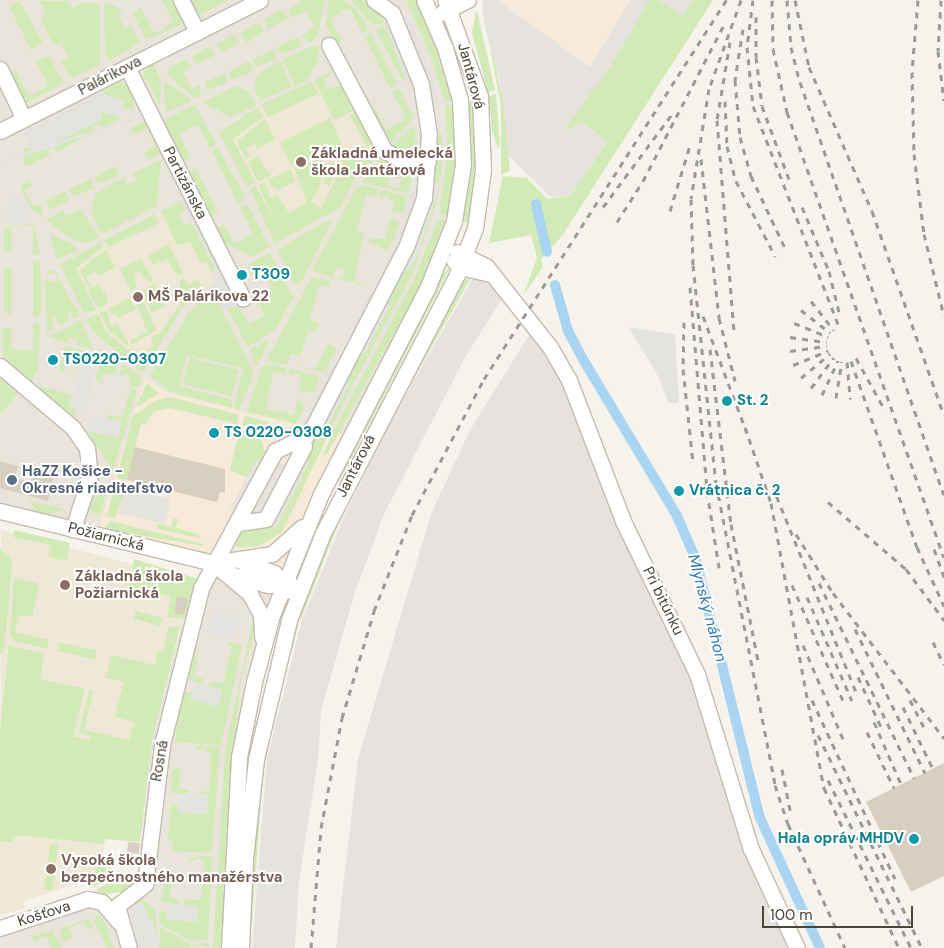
<!DOCTYPE html>
<meta charset="utf-8">
<style>
body{margin:0}
#map{position:relative;width:944px;height:948px;overflow:hidden;background:#f6f3ec;font-family:"DM Sans",sans-serif}
div>[style]{position:absolute}
.residential>*{inset:0;background:#eae5da}
.commercial>*{inset:0;background:#f7ead8}
.industrial>*{inset:0;background:#e6e2dd}
.education>*{inset:0;background:#efe8d6}
.green>*{inset:0;background:#d2eab5;transform-origin:0 0}
.parking>*{inset:0;background:#e5e3e0;transform-origin:0 0}
.canal>*{height:10px;margin:-5px;padding:0 5px;transform-origin:5px;border-radius:5px;background:#a9d4f2}
.building>*{inset:0;background:#d8cfc1;transform-origin:0 0}
.round{border-radius:50%}
.roads{filter:drop-shadow(1px 0 #c2bbae) drop-shadow(-1px 0 #c2bbae) drop-shadow(0 1px #c2bbae) drop-shadow(0 -1px #c2bbae)}
.minor>*{height:15px;margin:-7.5px;padding:0 7.5px;transform-origin:7.5px;border-radius:7.5px;background:#fff}
.rail>*{height:3px;margin-top:-1.5px;transform-origin:0;background:repeating-linear-gradient(90deg,#9a9a9a 0 6px,transparent 0 12px)}
.dots>*{width:14px;height:14px;translate:-50% -50%;box-sizing:border-box;border:2px solid #fff;border-radius:50%}
span{translate:-50% -50%;white-space:nowrap;text-align:center;line-height:1.15;-webkit-text-stroke:4px #fff;paint-order:stroke}
.street-label{font-size:15px;color:#4b4439}
.education-label{font-size:15px;color:#785e54;font-weight:700}
.left{translate:0 -50%;text-align:left}
.culture-label{font-size:15px;color:#0d838f;font-weight:700}
.right{translate:-100% -50%;text-align:right}
.service-label{font-size:15px;color:#4e5e75;font-weight:700}
.water-label{font-size:16px;color:#2e7ab2;font-style:italic}
.scale{position:absolute;left:762px;top:906px;width:151px;height:22px;box-sizing:border-box;border:2px solid #4b4439;border-top:0;padding-left:6px;font-size:15px;line-height:18px;white-space:nowrap;color:#4b4439;-webkit-text-stroke:4px #fff;paint-order:stroke}
</style>
<div id="map">
<div class="residential">
<i style="clip-path:polygon(0 0,424px 0,452px 70px,460px 191px,349px 436px,167px 393px,146px 378px,97px 534px,0 511px)"></i>
<i style="clip-path:polygon(213px 563px,275px 585px,254px 682px,229px 948px,0 948px,0 928px,88px 899px,109px 908px,138px 891px,154px 799px)"></i>
</div>
<div class="commercial">
<i style="clip-path:polygon(497px 0,630px 0,590px 67px)"></i>
<i style="clip-path:polygon(145px 377px,167px 393px,349px 436px,284px 584px,97px 534px)"></i>
</div>
<div class="industrial">
<i style="clip-path:polygon(482px 0,497px 0,590px 67px,630px 0,653px 0,581px 122px,608px 141px,571px 195px,551px 197px,507px 154px,500px 84px)"></i>
<i style="clip-path:polygon(657px 0,693px 0,684px 15px)"></i>
<i style="clip-path:polygon(476px 273px,491px 274px,506px 293px,467px 354px,384px 514px,354px 595px,321px 711px,318px 760px,299px 881px,295px 948px,252px 948px,267px 759px,301px 623px,346px 512px,399px 406px)"></i>
<i style="clip-path:polygon(534px 327px,550px 347px,674px 622px,719px 750px,796px 948px,336px 948px,358px 759px,431px 514px,470px 430px)"></i>
</div>
<div class="education">
<i style="clip-path:polygon(319px 78px,323px 86px,346px 96px,375px 153px,327px 215px,279px 242px,223px 126px)"></i>
<i style="clip-path:polygon(162px 211px,191px 231px,216px 280px,184px 305px,145px 370px,101px 334px,64px 262px)"></i>
<i style="clip-path:polygon(1px 530px,183px 577px,174px 613px,183px 615px,152px 742px,140px 842px,105px 839px,100px 876px,23px 901px,25px 908px,0 915px)"></i>
</div>
<div class="green">
<i style="clip-path:polygon(162px 0,173px 0,184px 23px,146px 40px,133px 13px,141px 7px,153px 32px,159px 31px,173px 22px)"></i>
<i style="clip-path:polygon(189px 0,229px 0,196px 17px)"></i>
<i style="clip-path:polygon(302px 0,325px 0,317px 37px,309px 43px,302px 35px,314px 28px,306px 11px,292px 17px,288px 10px)"></i>
<i style="clip-path:polygon(329px 0,342px 0,356px 9px,369px 30px,362px 33px,350px 9px,344px 10px,331px 19px,342px 42px,335px 44px,326px 25px)"></i>
<i style="clip-path:polygon(351px 0,366px 0,386px 12px,385px 23px,373px 25px)"></i>
<i style="clip-path:polygon(406px 0,415px 0,430px 31px,452px 100px,445px 102px,430px 55px)"></i>
<i style="clip-path:polygon(650px 0,657px 0,684px 15px,693px 0,713px 0,562px 236px,541px 259px,543px 267px,523px 296px,537px 258px,531px 235px,489px 243px,503px 176px,527px 178px,547px 199px,571px 195px,608px 141px,581px 122px,570px 130px,566px 127px,610px 67px)"></i>
<i style="clip-path:polygon(20px 1px,43px 43px,31px 50px,9px 6px)"></i>
<i style="clip-path:polygon(40px 1px,67px 1px,74px 8px,81px 3px,100px 3px,100px 65px,70px 78px,61px 61px,68px 57px,62px 44px,71px 39px,53px 45px,40px 17px,46px 14px)"></i>
<i style="clip-path:polygon(108px 3px,125px 11px,118px 14px,124px 28px,131px 25px,140px 43px,110px 60px,105px 57px,104px 6px)"></i>
<i style="clip-path:polygon(482px 6px,502px 96px,510px 171px,501px 175px,501px 106px)"></i>
<i style="clip-path:polygon(281px 10px,289px 18px,268px 29px,264px 19px)"></i>
<i style="clip-path:polygon(476px 11px,478px 15px,495px 90px,488px 92px,472px 33px)"></i>
<i style="left:258px;top:22px;width:11px;height:21px;rotate:56deg"></i>
<i style="clip-path:polygon(386px 26px,406px 80px,403px 81px,376px 31px)"></i>
<i style="clip-path:polygon(371px 33px,396px 82px,395px 86px,390px 88px,364px 36px)"></i>
<i style="left:234px;top:34px;width:10px;height:20px;rotate:61deg"></i>
<i style="clip-path:polygon(298px 37px,302px 47px,281px 54px,277px 47px)"></i>
<i style="clip-path:polygon(315px 45px,320px 47px,318px 61px,307px 80px,295px 86px,283px 60px)"></i>
<i style="clip-path:polygon(210px 46px,215px 55px,195px 65px,192px 56px)"></i>
<i style="clip-path:polygon(274px 49px,276px 59px,256px 67px,253px 59px)"></i>
<i style="clip-path:polygon(49px 56px,63px 83px,25px 104px,9px 73px,16px 70px,28px 95px,35px 94px,48px 85px,36px 61px)"></i>
<i style="clip-path:polygon(186px 59px,191px 67px,183px 71px,191px 89px,200px 85px,200px 97px,194px 97px,167px 75px,169px 68px)"></i>
<i style="clip-path:polygon(151px 60px,161px 80px,160px 107px,147px 80px,141px 80px)"></i>
<i style="clip-path:polygon(249px 61px,252px 72px,232px 79px,228px 72px)"></i>
<i style="clip-path:polygon(280px 61px,292px 87px,260px 100px,254px 89px,257px 75px)"></i>
<i style="clip-path:polygon(334px 70px,324px 82px,327px 88px,339px 86px,347px 90px,374px 151px,379px 153px,355px 179px,340px 207px,275px 244px,250px 189px,256px 186px,274px 221px,259px 185px,265px 182px,270px 198px,277px 195px,289px 213px,307px 203px,294px 167px,324px 158px,319px 188px,311px 202px,321px 208px,343px 165px,341px 157px,334px 154px,345px 151px,348px 157px,368px 148px,350px 116px,354px 111px,334px 120px,314px 80px)"></i>
<i style="clip-path:polygon(225px 73px,227px 83px,207px 90px,204px 83px)"></i>
<i style="clip-path:polygon(113px 81px,130px 85px,136px 98px,132px 110px,122px 108px,124px 102px,100px 93px)"></i>
<i style="clip-path:polygon(164px 81px,189px 98px,191px 102px,166px 112px)"></i>
<i style="left:312px;top:81px;width:14px;height:56px;rotate:65deg"></i>
<i style="clip-path:polygon(235px 86px,249px 91px,256px 106px,230px 117px,203px 102px)"></i>
<i style="clip-path:polygon(400px 89px,413px 118px,388px 145px,370px 110px,375px 108px,386px 129px,400px 123px,406px 118px,392px 91px)"></i>
<i style="clip-path:polygon(496px 94px,500px 144px,498px 149px,492px 130px,489px 96px)"></i>
<i style="clip-path:polygon(472px 100px,476px 167px,468px 223px,461px 221px,470px 152px,466px 101px)"></i>
<i style="clip-path:polygon(195px 105px,216px 144px,210px 148px,198px 124px,179px 133px,190px 158px,182px 162px,163px 121px)"></i>
<i style="clip-path:polygon(453px 105px,456px 168px,447px 216px,439px 214px,448px 152px,445px 106px)"></i>
<i style="clip-path:polygon(258px 108px,263px 117px,233px 139px,255px 183px,246px 186px,219px 132px)"></i>
<i style="clip-path:polygon(104px 110px,120px 119px,102px 128px,100px 124px,93px 127px,95px 132px,56px 152px,54px 147px,48px 150px,50px 155px,29px 166px,24px 164px,24px 148px,43px 149px,101px 119px,103px 114px,97px 112px)"></i>
<i style="clip-path:polygon(330px 118px,344px 149px,291px 165px,280px 142px)"></i>
<i style="clip-path:polygon(148px 119px,163px 151px,149px 160px,143px 153px,155px 146px,147px 128px,133px 134px,131px 128px)"></i>
<i style="clip-path:polygon(265px 119px,275px 140px,257px 149px,255px 144px,246px 148px,250px 157px,246px 159px,237px 141px)"></i>
<i style="clip-path:polygon(412px 127px,415px 129px,416px 157px,391px 147px)"></i>
<i style="clip-path:polygon(442px 134px,441px 171px,437px 200px,414px 271px,353px 384px,282px 532px,259px 546px,236px 547px,238px 530px,268px 525px,275px 528px,308px 463px,304px 457px,317px 430px,325px 431px,350px 383px,345px 378px,358px 350px,365px 353px,390px 305px,384px 302px,402px 269px,410px 270px,438px 190px,439px 182px,431px 181px,433px 135px)"></i>
<i style="clip-path:polygon(218px 148px,245px 197px,243px 201px,238px 204px,212px 151px)"></i>
<i style="clip-path:polygon(384px 155px,393px 162px,388px 186px,399px 188px,404px 166px,414px 169px,408px 193px,361px 182px)"></i>
<i style="clip-path:polygon(258px 157px,271px 176px,258px 182px,248px 162px)"></i>
<i style="clip-path:polygon(161px 160px,157px 206px,102px 234px,91px 213px,95px 194px,123px 178px,127px 185px,136px 180px,133px 173px)"></i>
<i style="clip-path:polygon(330px 160px,338px 165px,329px 187px,324px 183px)"></i>
<i style="clip-path:polygon(115px 166px,119px 175px,98px 184px,94px 177px)"></i>
<i style="left:196px;top:168px;width:50px;height:10px;rotate:64deg"></i>
<i style="clip-path:polygon(290px 169px,295px 181px,278px 190px,271px 186px,268px 180px)"></i>
<i style="clip-path:polygon(28px 179px,33px 185px,24px 190px,34px 207px,42px 203px,43px 215px,33px 211px,20px 189px)"></i>
<i style="clip-path:polygon(91px 179px,94px 188px,73px 196px,69px 189px)"></i>
<i style="clip-path:polygon(362px 185px,378px 189px,376px 197px,366px 195px,357px 232px,364px 234px,354px 280px,369px 286px,335px 278px,343px 277px,344px 269px,336px 267px,333px 277px,312px 271px,356px 188px)"></i>
<i style="clip-path:polygon(381px 190px,407px 196px,403px 213px,392px 212px,394px 202px,389px 200px,390px 196px,380px 198px)"></i>
<i style="clip-path:polygon(65px 191px,69px 201px,50px 209px,45px 201px)"></i>
<i style="clip-path:polygon(181px 201px,186px 211px,179px 215px,184px 226px,192px 222px,216px 271px,212px 273px,206px 261px,201px 264px,190px 242px,177px 245px,161px 211px)"></i>
<i style="clip-path:polygon(248px 205px,269px 247px,253px 257px,221px 241px,215px 228px,224px 224px,234px 244px,253px 234px,240px 207px)"></i>
<i style="clip-path:polygon(81px 209px,99px 237px,89px 243px,75px 241px,46px 220px,63px 210px,66px 216px)"></i>
<i style="clip-path:polygon(155px 214px,159px 223px,109px 247px,105px 240px)"></i>
<i style="clip-path:polygon(334px 217px,301px 283px,294px 284px,278px 249px)"></i>
<i style="clip-path:polygon(390px 218px,400px 223px,388px 251px,369px 242px,370px 238px,385px 239px)"></i>
<i style="clip-path:polygon(438px 219px,445px 221px,419px 289px,326px 456px,323px 454px,339px 421px,414px 279px)"></i>
<i style="clip-path:polygon(27px 224px,11px 227px,11px 252px,4px 252px,4px 228px,16px 225px,34px 224px,40px 254px,33px 255px,33px 227px)"></i>
<i style="clip-path:polygon(50px 234px,76px 246px,77px 251px,57px 259px)"></i>
<i style="clip-path:polygon(102px 242px,103px 247px,76px 268px,96px 310px,84px 313px,60px 265px)"></i>
<i style="clip-path:polygon(169px 244px,183px 274px,178px 277px,167px 259px,153px 265px,148px 256px)"></i>
<i style="clip-path:polygon(106px 249px,115px 268px,98px 276px,95px 271px,86px 276px,91px 286px,88px 288px,80px 270px)"></i>
<i style="clip-path:polygon(270px 253px,293px 297px,276px 329px,248px 347px,227px 308px,239px 306px,249px 324px,265px 316px,256px 298px,272px 289px,263px 272px,253px 277px,247px 265px)"></i>
<i style="clip-path:polygon(142px 259px,153px 280px,149px 282px,139px 272px,134px 274px,136px 288px,131px 292px,120px 269px)"></i>
<i style="clip-path:polygon(33px 260px,40px 262px,41px 315px,33px 318px)"></i>
<i style="clip-path:polygon(451px 266px,346px 469px,320px 511px,438px 278px)"></i>
<i style="clip-path:polygon(11px 267px,11px 314px,8px 314px,4px 311px,4px 269px)"></i>
<i style="clip-path:polygon(55px 270px,80px 317px,73px 318px,68px 308px,68px 321px,61px 326px,52px 315px,53px 328px,47px 334px,45px 281px,58px 282px,55px 274px,49px 274px,45px 280px,48px 271px)"></i>
<i style="clip-path:polygon(472px 276px,376px 445px,336px 530px,301px 619px,297px 617px,332px 530px,460px 283px)"></i>
<i style="clip-path:polygon(184px 277px,188px 285px,198px 280px,203px 290px,184px 305px,144px 371px,140px 371px,93px 332px,86px 319px,98px 314px,106px 332px,136px 356px,148px 354px,147px 350px,154px 346px,151px 337px,161px 332px,183px 298px,179px 282px)"></i>
<i style="clip-path:polygon(312px 277px,331px 281px,330px 287px,319px 285px,310px 320px,319px 323px,317px 331px,308px 330px,301px 356px,290px 354px,287px 365px,270px 362px,268px 357px)"></i>
<i style="clip-path:polygon(98px 284px,108px 297px,107px 304px,98px 309px,88px 290px)"></i>
<i style="left:155px;top:284px;width:24px;height:16px;rotate:62deg"></i>
<i style="clip-path:polygon(212px 290px,254px 373px,239px 410px,234px 409px,243px 368px,187px 355px,179px 386px,232px 400px,232px 408px,169px 391px,150px 376px,189px 312px)"></i>
<i style="clip-path:polygon(138px 292px,157px 330px,132px 345px,130px 341px,147px 332px,133px 294px)"></i>
<i style="clip-path:polygon(130px 298px,136px 309px,118px 318px,116px 313px,112px 314px,109px 308px)"></i>
<i style="clip-path:polygon(107px 310px,111px 326px,118px 323px,130px 347px,109px 331px,100px 313px)"></i>
<i style="clip-path:polygon(81px 320px,93px 349px,78px 346px,78px 340px,68px 338px,67px 343px,48px 337px)"></i>
<i style="clip-path:polygon(33px 322px,40px 325px,38px 369px,32px 382px,3px 355px,2px 328px,11px 328px,11px 349px,27px 351px,33px 349px)"></i>
<i style="clip-path:polygon(270px 339px,257px 366px,255px 366px,250px 350px)"></i>
<i style="clip-path:polygon(328px 343px,337px 348px,325px 372px,290px 366px,315px 369px)"></i>
<i style="clip-path:polygon(65px 346px,97px 354px,97px 359px,82px 356px,77px 372px,75px 363px,67px 361px,64px 373px,59px 371px)"></i>
<i style="clip-path:polygon(105px 357px,117px 361px,118px 365px,116px 375px,103px 373px,101px 383px,96px 378px,100px 360px)"></i>
<i style="left:190px;top:358px;width:50px;height:27px;rotate:14deg"></i>
<i style="clip-path:polygon(123px 364px,142px 377px,139px 387px,130px 386px,129px 374px,119px 376px)"></i>
<i style="clip-path:polygon(267px 364px,286px 368px,285px 374px,273px 372px,266px 409px,294px 415px,298px 396px,305px 408px,296px 424px,247px 412px,261px 367px)"></i>
<i style="clip-path:polygon(290px 369px,320px 376px,315px 392px,299px 391px,301px 378px,298px 373px,288px 375px)"></i>
<i style="clip-path:polygon(0 379px,18px 394px,0 414px)"></i>
<i style="clip-path:polygon(42px 383px,42px 387px,72px 394px,69px 407px,76px 410px,74px 416px,38px 388px)"></i>
<i style="clip-path:polygon(147px 383px,159px 393px,137px 407px,137px 404px)"></i>
<i style="clip-path:polygon(130px 387px,137px 391px,113px 470px,87px 431px,118px 438px,122px 422px,107px 419px,108px 415px,123px 417px)"></i>
<i style="clip-path:polygon(170px 397px,239px 415px,237px 424px,170px 408px,154px 411px,145px 425px,141px 424px,127px 480px,117px 478px,133px 416px,155px 401px)"></i>
<i style="clip-path:polygon(245px 416px,268px 422px,268px 431px,242px 425px)"></i>
<i style="clip-path:polygon(248px 436px,261px 440px,266px 456px,262px 462px,256px 461px,247px 478px,230px 470px,238px 437px)"></i>
<i style="clip-path:polygon(99px 489px,106px 490px,100px 515px,89px 512px,94px 493px)"></i>
<i style="clip-path:polygon(113px 492px,124px 494px,115px 518px,107px 516px)"></i>
<i style="clip-path:polygon(30px 501px,67px 510px,43px 515px,36px 512px)"></i>
<i style="clip-path:polygon(174px 518px,178px 519px,176px 528px,199px 534px,199px 538px,158px 529px,157px 523px,171px 527px)"></i>
<i style="clip-path:polygon(110px 521px,203px 544px,203px 546px,104px 529px)"></i>
<i style="clip-path:polygon(14px 530px,70px 543px,67px 561px,48px 557px,51px 545px,13px 537px)"></i>
<i style="clip-path:polygon(0 548px,10px 557px,12px 565px,4px 652px,0 654px)"></i>
<i style="clip-path:polygon(134px 559px,198px 579px,187px 619px,167px 617px,171px 597px,129px 587px)"></i>
<i style="clip-path:polygon(14px 578px,39px 584px,32px 617px,19px 615px,15px 632px,49px 640px,47px 649px,14px 641px,10px 636px)"></i>
<i style="left:136px;top:611px;width:27px;height:8px;rotate:15deg"></i>
<i style="clip-path:polygon(254px 614px,256px 627px,241px 680px,234px 751px,222px 948px,213px 948px,225px 751px)"></i>
<i style="clip-path:polygon(180px 626px,152px 742px,140px 842px,105px 839px,104px 844px,18px 835px,11px 842px,0 841px,0 730px,9px 646px,44px 653px,40px 679px,85px 689px,73px 737px,91px 740px,91px 736px,79px 733px,89px 690px,93px 691px,84px 730px,129px 740px,134px 722px,115px 717px,124px 682px,106px 678px,111px 655px,155px 665px,158px 651px,163px 652px,168px 628px)"></i>
<i style="clip-path:polygon(295px 627px,298px 627px,272px 724px,263px 776px,250px 948px,247px 948px,253px 837px,266px 741px)"></i>
<i style="clip-path:polygon(229px 641px,242px 645px,221px 745px,175px 742px,182px 692px,192px 692px,190px 700px,222px 690px,207px 686px,213px 681px,223px 684px,232px 647px,228px 646px)"></i>
<i style="left:59px;top:642px;width:39px;height:9px;rotate:13deg"></i>
<i style="clip-path:polygon(193px 654px,199px 655px,194px 676px,204px 679px,202px 685px,186px 678px)"></i>
<i style="clip-path:polygon(197px 746px,220px 747px,212px 853px,173px 851px,173px 841px,168px 841px,171px 804px,178px 805px,178px 812px,207px 813px,208px 796px,195px 792px,209px 791px,211px 753px,206px 752px,206px 747px,196px 752px)"></i>
<i style="clip-path:polygon(180px 767px,179px 789px,189px 790px,189px 794px,171px 793px,172px 769px)"></i>
<i style="left:50px;top:844px;width:8px;height:46px;rotate:7deg"></i>
<i style="clip-path:polygon(96px 856px,111px 863px,110px 871px,123px 872px,91px 888px,87px 881px,95px 878px)"></i>
<i style="clip-path:polygon(212px 856px,208px 939px,191px 941px,160px 924px,159px 911px,168px 912px,167px 920px,198px 906px,184px 905px,185px 901px,201px 900px,204px 863px,199px 858px,189px 862px,189px 857px)"></i>
<i style="clip-path:polygon(127px 873px,140px 878px,131px 890px,97px 896px,97px 889px)"></i>
<i style="clip-path:polygon(166px 875px,172px 876px,170px 898px,179px 899px,178px 905px,161px 902px)"></i>
<i style="clip-path:polygon(140px 896px,155px 910px,158px 939px,153px 922px,125px 907px)"></i>
<i style="clip-path:polygon(97px 915px,103px 918px,113px 948px,107px 948px,94px 921px)"></i>
<i style="clip-path:polygon(88px 919px,93px 927px,88px 930px,84px 922px,69px 928px,73px 938px,63px 942px,60px 928px)"></i>
<i style="clip-path:polygon(160px 927px,192px 945px,208px 943px,209px 948px,199px 945px,188px 948px,159px 948px)"></i>
<i style="clip-path:polygon(52px 931px,62px 948px,51px 948px,47px 937px,34px 941px,33px 936px)"></i>
</div>
<div class="parking">
<i style="clip-path:polygon(489px 1px,505px 77px,500px 83px,486px 32px,482px 6px)"></i>
<i style="clip-path:polygon(398px 13px,401px 18px,408px 15px,433px 77px,439px 102px,431px 103px,427px 85px,409px 90px,383px 19px)"></i>
<i style="clip-path:polygon(201px 38px,209px 41px,173px 59px,164px 56px)"></i>
<i style="clip-path:polygon(101px 84px,108px 89px,101px 93px,124px 102px,119px 116px,98px 111px,101px 119px,43px 149px,28px 148px,29px 137px,21px 132px,28px 129px,20px 126px)"></i>
<i style="left:138px;top:116px;width:3px;height:151px;rotate:72deg"></i>
<i style="clip-path:polygon(416px 178px,428px 180px,430px 188px,438px 190px,417px 256px,410px 270px,404px 270px,412px 244px,398px 239px)"></i>
<i style="clip-path:polygon(8px 191px,13px 191px,14px 198px,19px 195px,32px 222px,7px 224px,4px 213px,9px 211px)"></i>
<i style="clip-path:polygon(190px 204px,249px 300px,222px 310px,212px 290px,216px 280px,212px 273px,216px 270px,184px 207px)"></i>
<i style="clip-path:polygon(369px 294px,390px 305px,364px 354px,358px 350px,351px 328px)"></i>
<i style="clip-path:polygon(628px 327px,675px 334px,679px 403px,669px 403px,655px 370px)"></i>
<i style="clip-path:polygon(336px 355px,342px 357px,345px 378px,350px 382px,325px 431px,303px 420px)"></i>
<i style="left:82px;top:356px;width:15px;height:53px;rotate:11deg"></i>
<i style="left:91px;top:414px;width:32px;height:17px;rotate:14deg"></i>
<i style="clip-path:polygon(304px 457px,309px 463px,275px 528px,230px 510px,256px 460px,271px 458px,287px 466px)"></i>
<i style="left:125px;top:488px;width:47px;height:26px;rotate:13deg"></i>
<i style="left:213px;top:609px;width:28px;height:25px;rotate:13deg"></i>
<i style="clip-path:polygon(183px 618px,187px 619px,146px 851px,140px 851px,152px 742px)"></i>
<i style="left:194px;top:683px;width:29px;height:17px;rotate:14deg"></i>
<i style="left:179px;top:794px;width:29px;height:18px;rotate:4deg"></i>
<i style="left:156px;top:818px;width:8px;height:52px;rotate:7deg"></i>
<i style="clip-path:polygon(143px 902px,159px 943px,134px 948px,125px 907px)"></i>
<i style="left:168px;top:904px;width:30px;height:16px;rotate:4deg"></i>
<i style="clip-path:polygon(81px 912px,83px 917px,78px 918px,76px 913px,77px 918px,49px 927px,47px 919px)"></i>
</div>
<div class="canal">
<i style="left:536px;top:204px;width:49px;rotate:77.1deg"></i>
<i style="left:555px;top:285px;width:48px;rotate:74.2deg"></i>
<i style="left:568px;top:331px;width:34px;rotate:62deg"></i>
<i style="left:584px;top:361px;width:181px;rotate:59deg"></i>
<i style="left:677px;top:516px;width:48px;rotate:66.6deg"></i>
<i style="left:696px;top:560px;width:266px;rotate:76.1deg"></i>
<i style="left:760px;top:818px;width:143px;rotate:65.2deg"></i>
</div>
<div class="building">
<i class="round" style="left:391px;top:166px;width:12px;height:12px"></i>
<i style="left:49px;top:353px;width:10px;height:12px;rotate:17deg"></i>
<i style="left:210px;top:426px;width:11px;height:12px;rotate:10deg"></i>
<i style="clip-path:polygon(135px 447px,225px 469px,225px 493px,220px 492px,217px 502px,127px 480px)"></i>
<i style="clip-path:polygon(0 461px,18px 466px,15px 478px,31px 482px,34px 469px,54px 474px,48px 501px,0 488px)"></i>
<i style="clip-path:polygon(177px 596px,188px 599px,184px 615px,174px 613px)"></i>
<i style="clip-path:polygon(944px 763px,944px 876px,911px 892px,866px 802px)"></i>
<i style="left:128px;top:842px;width:12px;height:11px;rotate:5deg"></i>
</div>
<div class="roads">
<div class="minor">
<i style="left:181px;top:0;width:36px;rotate:63deg"></i>
<i style="left:442px;top:13px;width:29px;rotate:-27deg"></i>
<i style="left:329px;top:45px;width:120px;rotate:62.2deg"></i>
<i style="left:385px;top:151px;width:18px;rotate:27deg"></i>
<i style="left:401px;top:159px;width:27px;rotate:6deg"></i>
<i style="left:127px;top:67px;width:259px;rotate:63.4deg"></i>
<i style="left:0;top:69px;width:55px;rotate:64.4deg"></i>
<i style="left:0;top:131px;width:291px;rotate:-26.7deg"></i>
<i style="left:457px;top:252px;width:32px;rotate:26deg"></i>
<i style="left:486px;top:266px;width:103px;rotate:51.7deg"></i>
<i style="left:550px;top:347px;width:38px;rotate:60deg"></i>
<i style="left:569px;top:380px;width:151px;rotate:69deg"></i>
<i style="left:623px;top:521px;width:170px;rotate:64.2deg"></i>
<i style="left:697px;top:674px;width:183px;rotate:72.9deg"></i>
<i style="left:751px;top:849px;width:109px;rotate:65.1deg"></i>
<i style="left:454px;top:261px;width:8px;rotate:45deg"></i>
<i style="left:460px;top:267px;width:32px;rotate:13deg"></i>
<i style="left:0;top:366px;width:96px;rotate:40.3deg"></i>
<i style="left:73px;top:428px;width:24px;rotate:55deg"></i>
<i style="left:87px;top:448px;width:28px;rotate:84deg"></i>
<i style="left:90px;top:476px;width:56px;rotate:107.8deg"></i>
<i style="left:0;top:511px;width:219px;rotate:13.7deg"></i>
<i style="left:213px;top:563px;width:48px;rotate:40deg"></i>
<i style="left:250px;top:594px;width:24px;rotate:62deg"></i>
<i style="left:261px;top:615px;width:22px;rotate:87deg"></i>
<i style="left:238px;top:523px;width:28px;rotate:-8deg"></i>
<i style="left:266px;top:519px;width:82px;rotate:-62.5deg"></i>
<i style="left:304px;top:446px;width:8px;rotate:-113deg"></i>
<i style="left:213px;top:563px;width:60px;rotate:-8.7deg"></i>
<i style="left:272px;top:554px;width:40px;rotate:-42deg"></i>
<i style="left:244px;top:563px;width:32px;rotate:18deg"></i>
<i style="left:274px;top:573px;width:22px;rotate:54deg"></i>
<i style="left:233px;top:575px;width:37px;rotate:16deg"></i>
<i style="left:269px;top:585px;width:21px;rotate:-5deg"></i>
<i style="left:0;top:928px;width:93px;rotate:-18.2deg"></i>
<i style="left:88px;top:899px;width:14px;rotate:12deg"></i>
<i style="left:102px;top:902px;width:26px;rotate:50deg"></i>
<i style="left:129px;top:948px;width:44px;rotate:-105.9deg"></i>
<i style="left:117px;top:906px;width:36px;rotate:-38deg"></i>
<i style="left:145px;top:884px;width:140px;rotate:-83deg"></i>
<i style="left:162px;top:745px;width:162px;rotate:-76deg"></i>
<i style="left:201px;top:588px;width:156px;rotate:-61.6deg"></i>
<i style="left:275px;top:451px;width:34px;rotate:-26deg"></i>
<i style="left:306px;top:436px;width:14px;rotate:-54deg"></i>
<i style="left:314px;top:425px;width:200px;rotate:-62.7deg"></i>
<i style="left:406px;top:247px;width:52px;rotate:-69.8deg"></i>
<i style="left:424px;top:198px;width:64px;rotate:-85.5deg"></i>
<i style="left:429px;top:134px;width:51px;rotate:-99.1deg"></i>
<i style="left:421px;top:84px;width:77px;rotate:-112.2deg"></i>
<i style="left:392px;top:13px;width:22px;rotate:-144deg"></i>
<i style="left:229px;top:948px;width:191px;rotate:-87deg"></i>
<i style="left:239px;top:757px;width:76px;rotate:-78.7deg"></i>
<i style="left:254px;top:682px;width:69px;rotate:-75deg"></i>
<i style="left:272px;top:615px;width:131px;rotate:-68deg"></i>
<i style="left:321px;top:494px;width:231px;rotate:-62.7deg"></i>
<i style="left:427px;top:289px;width:73px;rotate:-68.3deg"></i>
<i style="left:454px;top:221px;width:58px;rotate:-81deg"></i>
<i style="left:463px;top:164px;width:64px;rotate:-92.7deg"></i>
<i style="left:460px;top:100px;width:54px;rotate:-106.1deg"></i>
<i style="left:445px;top:48px;width:52px;rotate:-113.6deg"></i>
<i style="left:241px;top:948px;width:89px;rotate:-87.4deg"></i>
<i style="left:245px;top:859px;width:101px;rotate:-83.7deg"></i>
<i style="left:256px;top:759px;width:143px;rotate:-76.6deg"></i>
<i style="left:289px;top:620px;width:93px;rotate:-68.7deg"></i>
<i style="left:323px;top:533px;width:292px;rotate:-62.6deg"></i>
<i style="left:457px;top:274px;width:49px;rotate:-68.6deg"></i>
<i style="left:475px;top:228px;width:59px;rotate:-82.1deg"></i>
<i style="left:483px;top:170px;width:74px;rotate:-92.3deg"></i>
<i style="left:480px;top:96px;width:102px;rotate:-110deg"></i>
</div>
</div>
<div class="rail">
<i style="left:741px;top:0;width:95px;rotate:109.8deg"></i>
<i style="left:709px;top:89px;width:111px;rotate:99.3deg"></i>
<i style="left:691px;top:199px;width:66px;rotate:88.3deg"></i>
<i style="left:693px;top:265px;width:219px;rotate:84deg"></i>
<i style="left:716px;top:483px;width:308px;rotate:78.9deg"></i>
<i style="left:775px;top:785px;width:41px;rotate:71.6deg"></i>
<i style="left:788px;top:824px;width:136px;rotate:65.3deg"></i>
<i style="left:753px;top:0;width:47px;rotate:97.3deg"></i>
<i style="left:747px;top:47px;width:59px;rotate:84.2deg"></i>
<i style="left:753px;top:106px;width:237px;rotate:68.7deg"></i>
<i style="left:772px;top:0;width:49px;rotate:88.8deg"></i>
<i style="left:773px;top:49px;width:65px;rotate:77.5deg"></i>
<i style="left:787px;top:112px;width:472px;rotate:70.6deg"></i>
<i style="left:787px;top:0;width:47px;rotate:85.1deg"></i>
<i style="left:791px;top:47px;width:36px;rotate:76deg"></i>
<i style="left:800px;top:82px;width:437px;rotate:70.8deg"></i>
<i style="left:795px;top:0;width:68px;rotate:78.2deg"></i>
<i style="left:809px;top:67px;width:157px;rotate:66.4deg"></i>
<i style="left:872px;top:211px;width:216px;rotate:70.6deg"></i>
<i style="left:918px;top:0;width:72px;rotate:94.8deg"></i>
<i style="left:912px;top:72px;width:82px;rotate:88.6deg"></i>
<i style="left:914px;top:154px;width:81px;rotate:82.9deg"></i>
<i style="left:924px;top:234px;width:84px;rotate:76.3deg"></i>
<i style="left:941px;top:0;width:51px;rotate:93.4deg"></i>
<i style="left:938px;top:51px;width:50px;rotate:83.2deg"></i>
<i style="left:756px;top:17px;width:40px;rotate:90deg"></i>
<i style="left:756px;top:57px;width:49px;rotate:83deg"></i>
<i style="left:762px;top:106px;width:78px;rotate:69.7deg"></i>
<i style="left:743px;top:29px;width:52px;rotate:98.9deg"></i>
<i style="left:735px;top:80px;width:57px;rotate:85deg"></i>
<i style="left:740px;top:137px;width:41px;rotate:74.2deg"></i>
<i style="left:751px;top:176px;width:80px;rotate:64.7deg"></i>
<i style="left:730px;top:42px;width:79px;rotate:99.5deg"></i>
<i style="left:717px;top:120px;width:214px;rotate:85.4deg"></i>
<i style="left:725px;top:101px;width:45px;rotate:87.5deg"></i>
<i style="left:727px;top:146px;width:36px;rotate:76deg"></i>
<i style="left:736px;top:181px;width:85px;rotate:62.5deg"></i>
<i style="left:701px;top:159px;width:160px;rotate:83.5deg"></i>
<i style="left:719px;top:318px;width:65px;rotate:75.7deg"></i>
<i style="left:603px;top:207px;width:116px;rotate:-53.4deg"></i>
<i style="left:802px;top:207px;width:69px;rotate:67.1deg"></i>
<i style="left:829px;top:271px;width:42px;rotate:76.3deg"></i>
<i style="left:670px;top:211px;width:69px;rotate:-73.1deg"></i>
<i style="left:617px;top:222px;width:49px;rotate:-57.6deg"></i>
<i style="left:643px;top:181px;width:176px;rotate:-62.6deg"></i>
<i style="left:690px;top:287px;width:205px;rotate:85.2deg"></i>
<i style="left:707px;top:491px;width:78px;rotate:81.1deg"></i>
<i style="left:811px;top:301px;width:37px;rotate:52deg"></i>
<i style="left:801px;top:310px;width:37px;rotate:38deg"></i>
<i style="left:703px;top:316px;width:125px;rotate:69.4deg"></i>
<i style="left:684px;top:322px;width:47px;rotate:91.2deg"></i>
<i style="left:683px;top:369px;width:95px;rotate:83.9deg"></i>
<i style="left:794px;top:323px;width:37px;rotate:22deg"></i>
<i style="left:790px;top:337px;width:37px;rotate:8deg"></i>
<i style="left:710px;top:349px;width:176px;rotate:83.2deg"></i>
<i style="left:731px;top:524px;width:139px;rotate:78.8deg"></i>
<i style="left:790px;top:351px;width:37px;rotate:-8deg"></i>
<i style="left:856px;top:358px;width:60px;rotate:60.9deg"></i>
<i style="left:851px;top:361px;width:197px;rotate:70.5deg"></i>
<i style="left:917px;top:547px;width:65px;rotate:65.4deg"></i>
<i style="left:847px;top:362px;width:37px;rotate:85deg"></i>
<i style="left:793px;top:365px;width:38px;rotate:-22deg"></i>
<i style="left:801px;top:378px;width:38px;rotate:-40deg"></i>
<i style="left:811px;top:388px;width:38px;rotate:-53deg"></i>
<i style="left:822px;top:395px;width:38px;rotate:-65deg"></i>
<i style="left:836px;top:398px;width:37px;rotate:-81deg"></i>
<i style="left:745px;top:427px;width:80px;rotate:71.1deg"></i>
<i style="left:771px;top:503px;width:290px;rotate:79.5deg"></i>
<i style="left:824px;top:788px;width:177px;rotate:64.9deg"></i>
<i style="left:772px;top:485px;width:226px;rotate:67.9deg"></i>
<i style="left:828px;top:502px;width:103px;rotate:40.7deg"></i>
<i style="left:906px;top:569px;width:64px;rotate:53.3deg"></i>
<i style="left:796px;top:534px;width:70px;rotate:57.9deg"></i>
<i style="left:833px;top:593px;width:183px;rotate:52.6deg"></i>
<i style="left:934px;top:549px;width:30px;rotate:70deg"></i>
<i style="left:819px;top:583px;width:217px;rotate:64deg"></i>
<i style="left:792px;top:585px;width:131px;rotate:66.2deg"></i>
<i style="left:807px;top:597px;width:113px;rotate:66.6deg"></i>
<i style="left:855px;top:629px;width:160px;rotate:64.1deg"></i>
<i style="left:933px;top:642px;width:25px;rotate:64deg"></i>
<i style="left:803px;top:645px;width:102px;rotate:66.9deg"></i>
<i style="left:858px;top:677px;width:55px;rotate:65.3deg"></i>
<i style="left:812px;top:700px;width:197px;rotate:65.1deg"></i>
<i style="left:910px;top:700px;width:35px;rotate:63deg"></i>
<i style="left:903px;top:707px;width:69px;rotate:64.2deg"></i>
<i style="left:874px;top:722px;width:68px;rotate:66.5deg"></i>
<i style="left:867px;top:732px;width:62px;rotate:64.3deg"></i>
<i style="left:818px;top:735px;width:237px;rotate:64deg"></i>
<i style="left:782px;top:769px;width:47px;rotate:78.9deg"></i>
<i style="left:828px;top:780px;width:187px;rotate:63.7deg"></i>
<i style="left:311px;top:948px;width:120px;rotate:-85.2deg"></i>
<i style="left:321px;top:828px;width:112px;rotate:-79.2deg"></i>
<i style="left:342px;top:718px;width:112px;rotate:-73.3deg"></i>
<i style="left:374px;top:611px;width:103px;rotate:-68.4deg"></i>
<i style="left:412px;top:515px;width:154px;rotate:-62.1deg"></i>
<i style="left:484px;top:379px;width:450px;rotate:-57.4deg"></i>
</div>
<div class="dots">
<i style="left:301px;top:162px;background:#8d6e63"></i>
<i style="left:242px;top:275px;background:#0f9aa8"></i>
<i style="left:138px;top:297px;background:#8d6e63"></i>
<i style="left:53px;top:360px;background:#0f9aa8"></i>
<i style="left:727px;top:401px;background:#0f9aa8"></i>
<i style="left:214px;top:433px;background:#0f9aa8"></i>
<i style="left:12px;top:480px;background:#5c6f8a"></i>
<i style="left:679px;top:491px;background:#0f9aa8"></i>
<i style="left:65px;top:585px;background:#8d6e63"></i>
<i style="left:914px;top:839px;background:#0f9aa8"></i>
<i style="left:51px;top:869px;background:#8d6e63"></i>
</div>
<div class="street-label">
<span style="left:110px;top:76px;rotate:-27deg">Palárikova</span>
<span style="left:471px;top:76px;rotate:75deg">Jantárová</span>
<span style="left:185px;top:183px;rotate:63deg">Partizánska</span>
<span style="left:356px;top:466px;rotate:-63deg">Jantárová</span>
<span style="left:106px;top:537px;rotate:14deg">Požiarnická</span>
<span style="left:663px;top:601px;rotate:64deg">Pri bitúnku</span>
<span style="left:160px;top:761px;rotate:-80deg">Rosná</span>
<span style="left:44px;top:914px;rotate:-18deg">Košťova</span>
</div>
<div class="education-label">
<span class="left" style="left:311px;top:162px">Základná umelecká<br>škola Jantárová</span>
<span class="left" style="left:148px;top:297px">MŠ Palárikova 22</span>
<span class="left" style="left:75px;top:585px">Základná škola<br>Požiarnická</span>
<span class="left" style="left:61px;top:869px">Vysoká škola<br>bezpečnostného manažérstva</span>
</div>
<div class="culture-label">
<span class="left" style="left:252px;top:275px">T309</span>
<span class="left" style="left:63px;top:360px">TS0220-0307</span>
<span class="left" style="left:737px;top:401px">St. 2</span>
<span class="left" style="left:224px;top:433px">TS 0220-0308</span>
<span class="left" style="left:689px;top:491px">Vrátnica č. 2</span>
<span class="right" style="left:904px;top:839px">Hala opráv MHDV</span>
</div>
<div class="service-label">
<span class="left" style="left:22px;top:480px">HaZZ Košice -<br>Okresné riaditeľstvo</span>
</div>
<div class="water-label">
<span style="left:707px;top:608px;rotate:75deg">Mlynský náhon</span>
</div>
<div class="scale">100 m</div>
</div>
